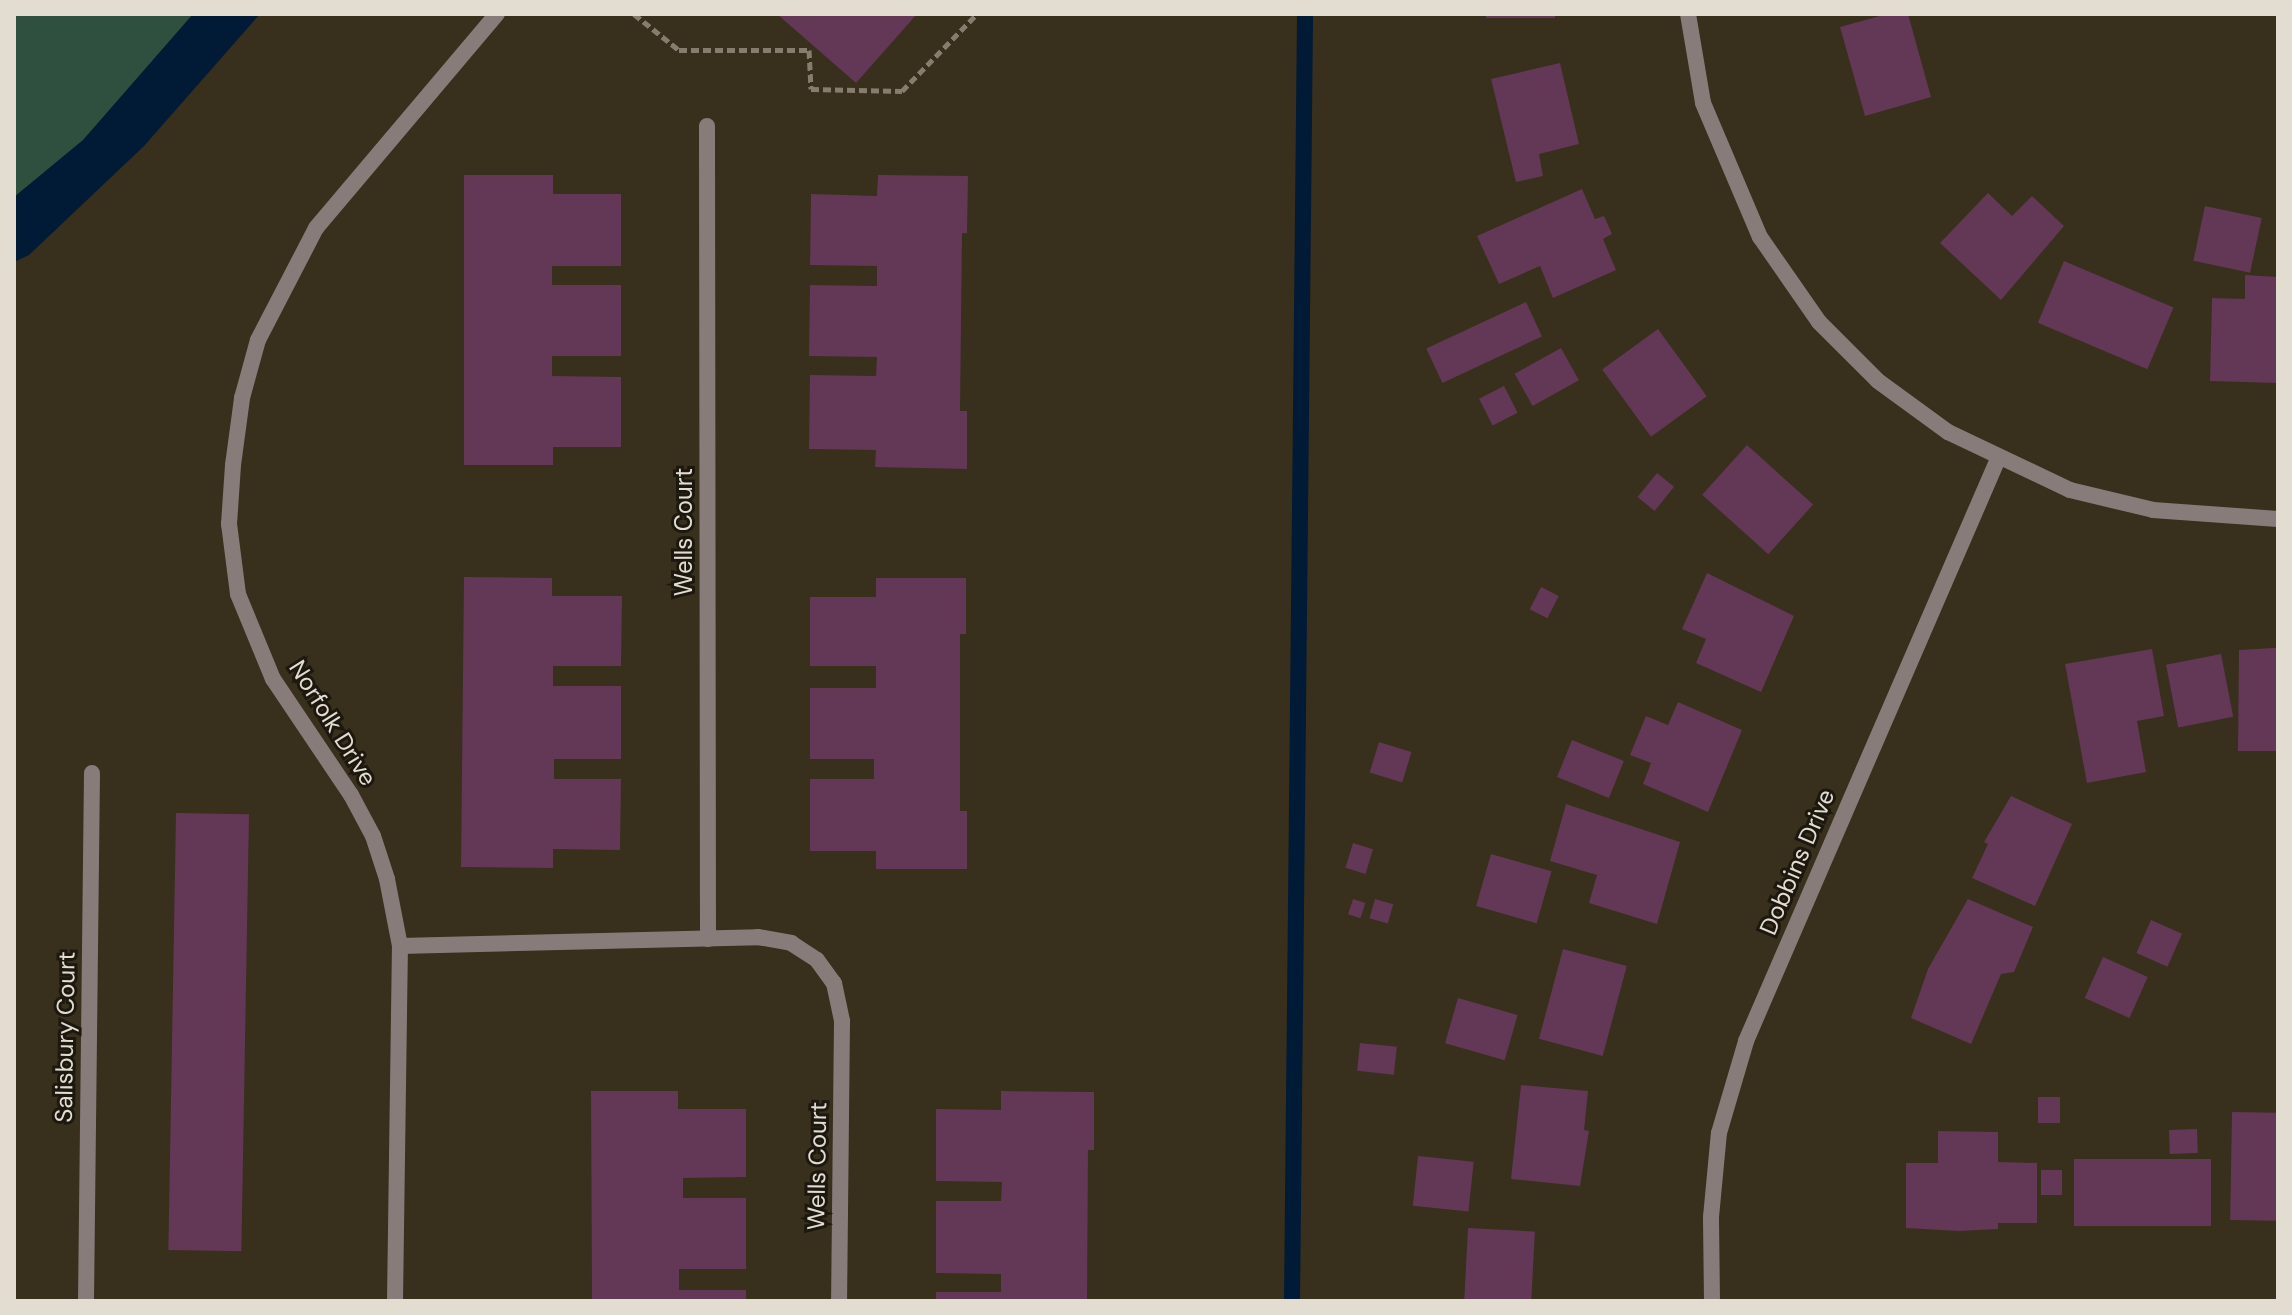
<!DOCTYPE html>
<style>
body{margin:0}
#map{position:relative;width:2292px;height:1315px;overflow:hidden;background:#382f1c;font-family:"DM Sans",sans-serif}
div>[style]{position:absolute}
.green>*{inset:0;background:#2f4f3f}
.water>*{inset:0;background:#011a35}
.stream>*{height:16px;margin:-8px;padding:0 8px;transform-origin:8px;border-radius:8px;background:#011a35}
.building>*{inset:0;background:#633756;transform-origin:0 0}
.path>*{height:5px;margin-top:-2.5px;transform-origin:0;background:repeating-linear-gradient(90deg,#857e6e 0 8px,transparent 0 12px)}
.lane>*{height:16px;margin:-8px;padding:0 8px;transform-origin:8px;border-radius:8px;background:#887c7b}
.street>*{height:16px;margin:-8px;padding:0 8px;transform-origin:8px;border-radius:8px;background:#887c7b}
span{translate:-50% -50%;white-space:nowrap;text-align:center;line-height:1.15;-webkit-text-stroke:6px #1c180f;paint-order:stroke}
.street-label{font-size:24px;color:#e3ddd1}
.frame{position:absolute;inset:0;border:16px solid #e3ddd1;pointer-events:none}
</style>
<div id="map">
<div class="green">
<i style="clip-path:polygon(14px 14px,104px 15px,228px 14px,14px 212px)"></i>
</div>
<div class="water">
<i style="clip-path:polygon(193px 14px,260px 14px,144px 146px,29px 255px,14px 262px,14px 197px,83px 140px)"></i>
</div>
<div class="stream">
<i style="left:1292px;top:1301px;width:1287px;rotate:-89.42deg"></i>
</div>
<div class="building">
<i style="clip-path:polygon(777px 14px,917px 14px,856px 83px)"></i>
<i style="left:1486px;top:14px;width:69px;height:4px"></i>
<i style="clip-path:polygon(1887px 14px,1908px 14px,1931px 97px,1865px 116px,1840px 27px)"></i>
<i style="clip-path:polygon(1560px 63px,1579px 144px,1539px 154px,1543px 176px,1516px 182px,1491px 79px)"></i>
<i style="clip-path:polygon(464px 175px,553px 175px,553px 194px,621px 194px,621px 266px,552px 266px,552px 285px,621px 285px,621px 356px,552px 356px,552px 376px,621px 377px,621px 447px,553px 447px,553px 465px,464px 465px)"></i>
<i style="clip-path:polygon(878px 175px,968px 176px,967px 233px,962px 233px,960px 411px,967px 411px,967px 469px,875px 467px,876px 450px,809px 449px,810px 375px,876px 376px,877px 357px,809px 356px,810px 285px,877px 286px,877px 266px,810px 265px,811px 194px,877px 196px)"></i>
<i style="clip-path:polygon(1582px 189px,1595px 219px,1604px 216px,1612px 234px,1603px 239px,1616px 270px,1553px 298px,1540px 266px,1499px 284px,1477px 236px)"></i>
<i style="clip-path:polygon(1988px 193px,2012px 216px,2032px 196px,2064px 226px,2001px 300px,1940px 243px)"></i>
<i style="left:2205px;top:206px;width:58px;height:56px;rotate:12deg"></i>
<i style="left:2064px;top:261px;width:119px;height:67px;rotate:23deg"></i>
<i style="clip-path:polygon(2245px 275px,2278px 277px,2278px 383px,2210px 381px,2212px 298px,2245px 299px)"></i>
<i style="left:1526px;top:302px;width:38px;height:110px;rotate:65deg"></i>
<i style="left:1658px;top:329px;width:83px;height:69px;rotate:54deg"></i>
<i style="left:1561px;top:348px;width:37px;height:53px;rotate:61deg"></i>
<i style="left:1504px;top:386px;width:30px;height:28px;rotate:63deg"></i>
<i style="left:1747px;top:445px;width:89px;height:67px;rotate:42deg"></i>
<i style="left:1657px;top:473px;width:22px;height:31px;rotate:39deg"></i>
<i style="clip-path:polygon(1707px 573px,1794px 616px,1761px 692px,1696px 663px,1706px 639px,1682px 629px)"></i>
<i style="clip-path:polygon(464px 577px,552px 578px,552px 596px,622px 596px,621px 666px,553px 666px,553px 686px,621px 686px,621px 759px,554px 759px,554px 779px,621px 779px,620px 850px,553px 849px,553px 868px,461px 867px)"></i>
<i style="clip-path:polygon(876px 578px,966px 578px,966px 634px,960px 634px,960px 811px,967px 811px,967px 869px,876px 869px,876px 851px,810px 851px,810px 779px,874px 779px,874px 759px,810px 759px,810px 688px,876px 688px,876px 666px,810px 666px,810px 597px,876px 597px)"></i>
<i style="left:1541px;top:587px;width:20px;height:25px;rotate:27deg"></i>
<i style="clip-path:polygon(2273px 648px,2278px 648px,2278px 751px,2238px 751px,2239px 650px)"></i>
<i style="clip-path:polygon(2152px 649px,2164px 716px,2137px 721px,2146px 772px,2087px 783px,2065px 664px)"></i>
<i style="left:2221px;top:654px;width:64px;height:56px;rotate:79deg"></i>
<i style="clip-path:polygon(1678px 702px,1742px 730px,1708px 812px,1643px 784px,1651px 763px,1630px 755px,1646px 716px,1668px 725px)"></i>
<i style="left:1572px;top:740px;width:56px;height:40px;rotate:22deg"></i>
<i style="left:1379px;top:742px;width:34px;height:32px;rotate:17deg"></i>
<i style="clip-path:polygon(2011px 796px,2072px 824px,2035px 906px,1972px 878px,1988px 844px,1984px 842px)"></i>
<i style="clip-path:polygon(1566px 804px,1680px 842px,1657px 924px,1589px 903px,1597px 875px,1550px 861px)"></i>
<i style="left:176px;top:813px;width:73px;height:437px;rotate:1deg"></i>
<i style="left:1353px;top:843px;width:21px;height:26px;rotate:17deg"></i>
<i style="left:1491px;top:854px;width:63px;height:54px;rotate:16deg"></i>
<i style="left:1353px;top:899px;width:13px;height:16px;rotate:18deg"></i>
<i style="left:1375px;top:899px;width:19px;height:20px;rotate:16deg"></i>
<i style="clip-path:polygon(1968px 899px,2033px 927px,2014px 972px,2001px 974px,1971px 1044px,1911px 1018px,1928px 969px)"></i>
<i style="left:2151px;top:920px;width:34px;height:36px;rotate:24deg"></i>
<i style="left:1563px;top:949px;width:66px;height:93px;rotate:15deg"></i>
<i style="left:2103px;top:957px;width:49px;height:45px;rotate:24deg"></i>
<i style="left:1458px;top:998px;width:62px;height:47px;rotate:16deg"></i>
<i style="left:1360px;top:1043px;width:37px;height:28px;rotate:6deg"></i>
<i style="clip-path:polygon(1521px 1085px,1588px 1091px,1584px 1130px,1589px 1131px,1580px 1186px,1511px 1179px)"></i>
<i style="clip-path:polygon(591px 1091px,678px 1091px,678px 1109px,746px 1109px,746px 1177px,683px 1178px,683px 1198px,746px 1198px,746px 1269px,679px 1269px,679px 1290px,746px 1290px,746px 1301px,592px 1301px)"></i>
<i style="clip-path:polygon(1001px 1091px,1094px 1092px,1094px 1150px,1088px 1150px,1087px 1301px,936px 1301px,936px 1292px,1001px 1292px,1001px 1274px,936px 1273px,936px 1201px,1001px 1201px,1002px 1182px,936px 1181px,936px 1109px,1001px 1110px)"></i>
<i style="left:2038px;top:1097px;width:22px;height:26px"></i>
<i style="left:2232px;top:1112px;width:46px;height:108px;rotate:1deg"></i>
<i style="left:2197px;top:1129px;width:24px;height:28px;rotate:88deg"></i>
<i style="clip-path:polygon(1938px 1131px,1998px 1132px,1998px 1162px,2037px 1163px,2037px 1223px,1998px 1223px,1998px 1229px,1959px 1231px,1906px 1228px,1906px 1163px,1938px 1163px)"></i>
<i style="left:1418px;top:1156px;width:56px;height:50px;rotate:6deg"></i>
<i style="left:2074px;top:1159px;width:137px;height:67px"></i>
<i style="left:2041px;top:1170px;width:21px;height:25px"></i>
<i style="left:1468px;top:1228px;width:67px;height:73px;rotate:3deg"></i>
</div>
<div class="path">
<i style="left:634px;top:14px;width:58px;rotate:38.7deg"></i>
<i style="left:679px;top:50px;width:130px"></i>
<i style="left:809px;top:50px;width:39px;rotate:87deg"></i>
<i style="left:811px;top:89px;width:91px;rotate:1.3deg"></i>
<i style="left:902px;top:91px;width:107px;rotate:-45.8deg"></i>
</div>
<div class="lane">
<i style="left:707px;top:126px;width:813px;rotate:89.93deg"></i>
<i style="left:400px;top:946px;width:358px;rotate:-1.4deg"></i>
<i style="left:758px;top:937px;width:34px;rotate:10deg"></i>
<i style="left:791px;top:943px;width:31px;rotate:33deg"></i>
<i style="left:817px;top:960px;width:29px;rotate:54deg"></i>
<i style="left:834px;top:983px;width:39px;rotate:78deg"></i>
<i style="left:842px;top:1021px;width:280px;rotate:90.6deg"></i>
<i style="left:86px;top:1301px;width:528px;rotate:-89.35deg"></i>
<i style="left:395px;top:1301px;width:355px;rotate:-89.2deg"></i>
<i style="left:400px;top:946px;width:68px;rotate:-101deg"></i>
<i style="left:387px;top:879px;width:45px;rotate:-108deg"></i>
<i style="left:373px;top:836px;width:47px;rotate:-118.2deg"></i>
<i style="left:351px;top:795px;width:140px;rotate:-123.9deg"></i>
<i style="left:273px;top:679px;width:92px;rotate:-112.4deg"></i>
<i style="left:238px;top:594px;width:71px;rotate:-97.3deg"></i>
<i style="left:229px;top:524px;width:59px;rotate:-86.1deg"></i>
<i style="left:233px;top:465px;width:68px;rotate:-82.3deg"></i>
<i style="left:242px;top:398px;width:60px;rotate:-74.6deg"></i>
<i style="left:258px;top:340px;width:126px;rotate:-62.6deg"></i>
<i style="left:316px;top:228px;width:280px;rotate:-49.8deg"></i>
</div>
<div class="street">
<i style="left:1688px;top:14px;width:90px;rotate:80.4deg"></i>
<i style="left:1703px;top:103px;width:146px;rotate:67deg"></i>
<i style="left:1760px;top:237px;width:103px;rotate:55.2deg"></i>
<i style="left:1819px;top:322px;width:83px;rotate:45deg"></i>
<i style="left:1878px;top:381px;width:87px;rotate:36.1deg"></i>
<i style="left:1948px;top:432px;width:135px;rotate:25.4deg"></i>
<i style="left:2070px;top:490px;width:85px;rotate:13.5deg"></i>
<i style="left:2153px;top:510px;width:125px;rotate:4.1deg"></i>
<i style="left:1712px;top:1301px;width:84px;rotate:-90.7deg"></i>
<i style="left:1711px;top:1217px;width:84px;rotate:-84.6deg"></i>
<i style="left:1719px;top:1133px;width:96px;rotate:-73.6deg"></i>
<i style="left:1746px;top:1041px;width:634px;rotate:-66.59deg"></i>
</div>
<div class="street-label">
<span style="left:684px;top:532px;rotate:-90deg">Wells Court</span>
<span style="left:333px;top:723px;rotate:58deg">Norfolk Drive</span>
<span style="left:1797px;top:862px;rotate:-67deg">Dobbins Drive</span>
<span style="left:65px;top:1037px;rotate:-89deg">Salisbury Court</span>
<span style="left:817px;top:1166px;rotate:-89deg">Wells Court</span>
</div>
<div class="frame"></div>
</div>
